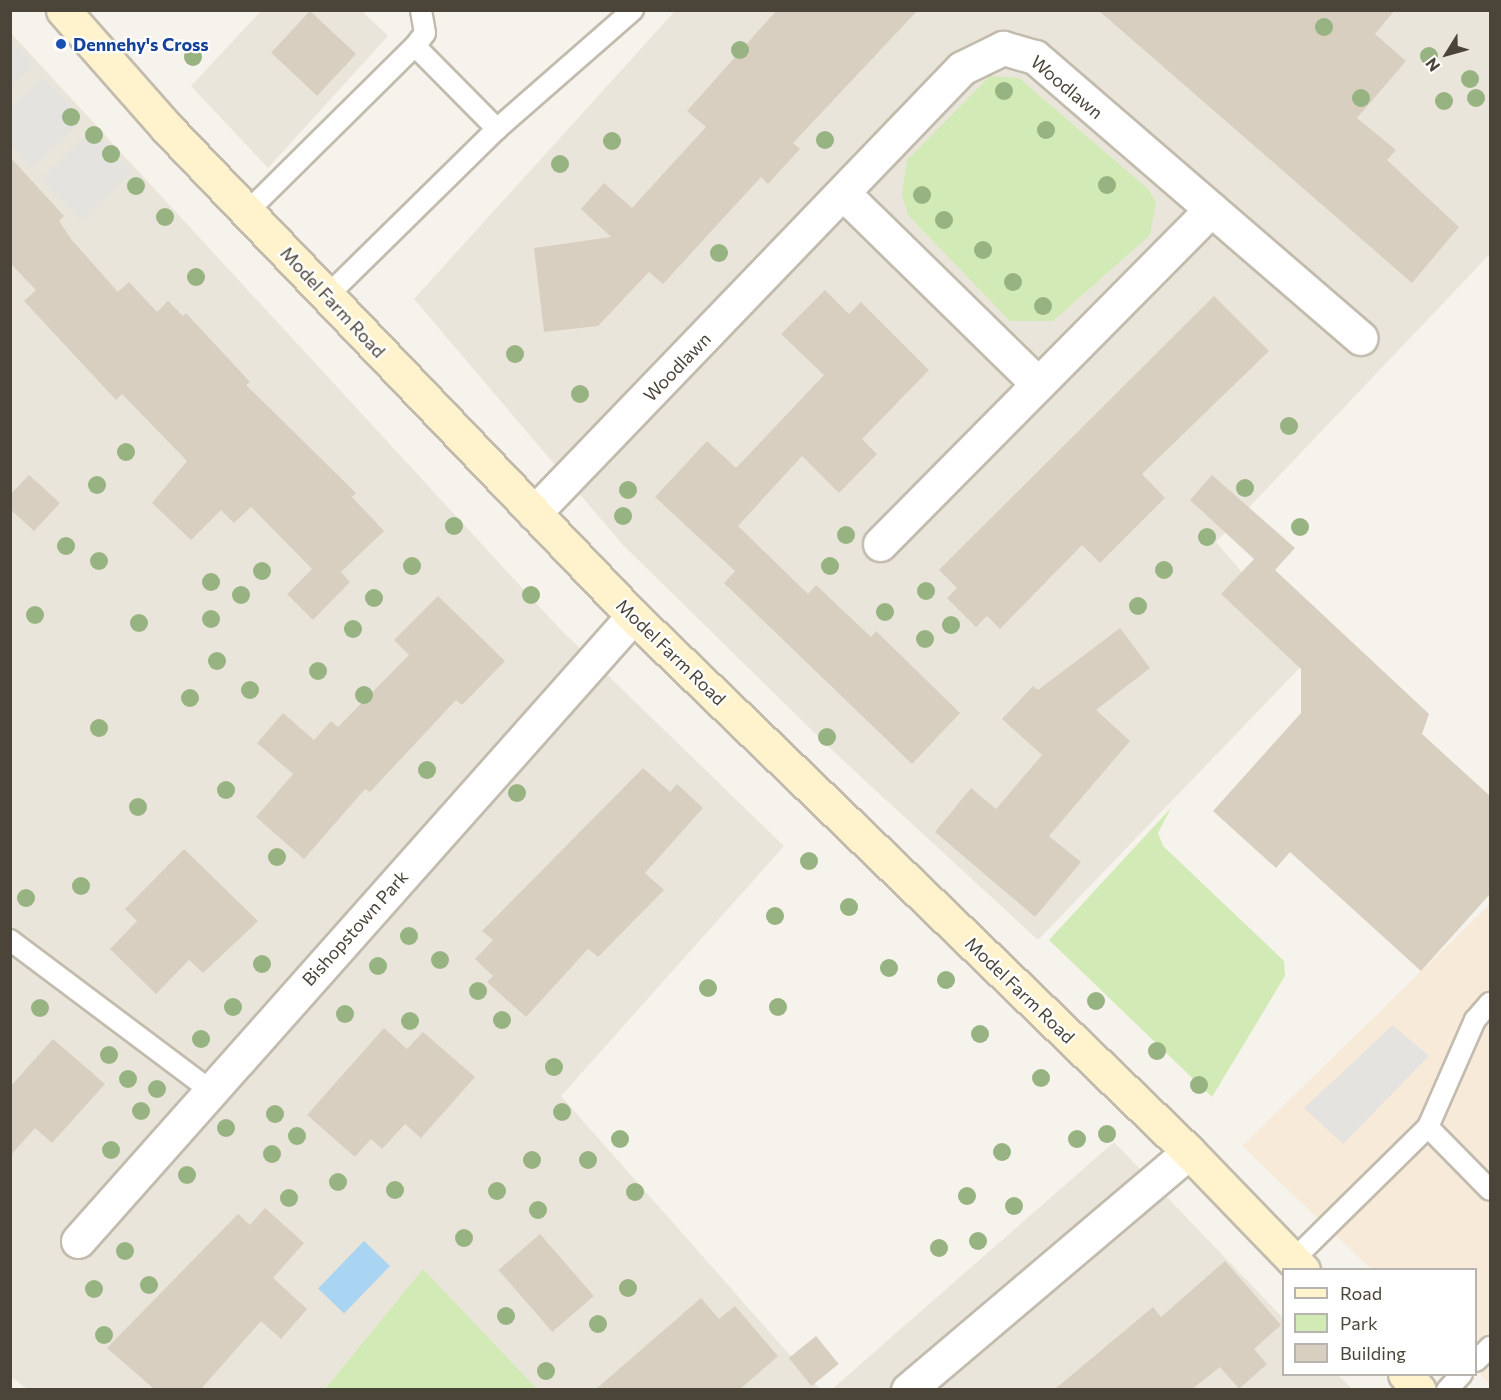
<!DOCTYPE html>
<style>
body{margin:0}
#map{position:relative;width:1501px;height:1400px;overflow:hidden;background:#f6f3ec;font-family:Commissioner,sans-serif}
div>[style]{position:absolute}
.residential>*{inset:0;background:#eae5da}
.commercial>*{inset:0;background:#f7ead8}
.green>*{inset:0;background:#d2eab5}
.parking>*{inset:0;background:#e5e3e0;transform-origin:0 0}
.water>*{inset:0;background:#a9d4f2;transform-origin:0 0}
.building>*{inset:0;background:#d8cfc1;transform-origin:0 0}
.roads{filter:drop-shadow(2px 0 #c2bbae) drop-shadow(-2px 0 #c2bbae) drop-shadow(0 2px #c2bbae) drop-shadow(0 -2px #c2bbae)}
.lane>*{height:20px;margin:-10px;padding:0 10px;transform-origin:10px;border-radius:10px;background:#fff}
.street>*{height:33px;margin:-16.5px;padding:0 16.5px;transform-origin:16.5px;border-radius:16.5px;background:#fff}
.secondary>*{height:33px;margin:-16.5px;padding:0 16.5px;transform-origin:16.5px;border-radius:16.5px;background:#fff3cd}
.trees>*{width:18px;height:18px;margin:-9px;border-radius:50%;background:#97b381}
.dots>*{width:16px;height:16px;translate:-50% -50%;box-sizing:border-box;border:3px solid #fff;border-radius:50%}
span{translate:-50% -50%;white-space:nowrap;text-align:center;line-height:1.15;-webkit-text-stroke:4.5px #fff;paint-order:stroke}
.transit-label{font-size:18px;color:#164399;font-weight:700}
.left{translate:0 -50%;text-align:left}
.street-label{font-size:18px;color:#4b4439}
.frame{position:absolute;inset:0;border:12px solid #4b4439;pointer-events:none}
.legend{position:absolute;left:1282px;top:1268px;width:195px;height:108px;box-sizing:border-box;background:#fff;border:2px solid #b7b4b0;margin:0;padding:8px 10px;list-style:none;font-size:18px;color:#4b4439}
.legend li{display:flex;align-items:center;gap:12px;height:30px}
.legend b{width:30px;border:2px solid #b7b4b0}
.north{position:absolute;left:1417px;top:24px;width:60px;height:60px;-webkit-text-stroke:4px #fff;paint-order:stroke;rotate:233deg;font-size:16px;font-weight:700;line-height:24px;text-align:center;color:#4b4439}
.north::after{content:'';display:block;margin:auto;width:21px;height:27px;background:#4b4439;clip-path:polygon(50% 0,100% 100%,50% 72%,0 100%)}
</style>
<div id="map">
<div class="residential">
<i style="clip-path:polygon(261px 11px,362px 11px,388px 36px,268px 168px,191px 86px)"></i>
<i style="clip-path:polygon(675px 11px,1490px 11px,1490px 254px,1216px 542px,1313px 654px,1038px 940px,835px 753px,622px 544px,414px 299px)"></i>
<i style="clip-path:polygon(10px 32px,561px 630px,784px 846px,561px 1096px,820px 1389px,537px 1389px,423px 1270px,325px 1389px,29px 1390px,11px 1377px)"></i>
<i style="clip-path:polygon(1114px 1142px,1283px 1318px,1284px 1374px,1338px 1375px,1352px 1389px,831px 1390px)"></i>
</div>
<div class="commercial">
<i style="clip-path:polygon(1490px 904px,1490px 1384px,1476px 1370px,1476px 1270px,1371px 1269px,1242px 1146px)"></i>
</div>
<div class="green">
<i style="clip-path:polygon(990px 76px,1019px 78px,1148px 189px,1156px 203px,1150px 235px,1053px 321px,1010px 321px,908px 215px,902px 194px,907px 160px)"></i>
<i style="clip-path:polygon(1171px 808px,1158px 833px,1163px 846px,1284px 961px,1285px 976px,1212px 1097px,1049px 940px)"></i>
<i style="clip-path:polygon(423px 1269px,537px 1389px,325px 1389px)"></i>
</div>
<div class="parking">
<i style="clip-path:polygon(11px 40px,34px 64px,11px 86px)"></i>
<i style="clip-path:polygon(43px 77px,83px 119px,32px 168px,11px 145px,11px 108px)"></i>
<i style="left:92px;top:130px;width:58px;height:70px;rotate:46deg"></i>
<i style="clip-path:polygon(1393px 1025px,1429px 1056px,1343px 1144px,1304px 1108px)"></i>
</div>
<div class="water">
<i style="left:364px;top:1241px;width:36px;height:66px;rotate:44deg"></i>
</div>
<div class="building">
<i style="clip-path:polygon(777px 10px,918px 10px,793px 143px,800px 149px,768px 184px,761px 177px,663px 284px,649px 272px,598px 326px,544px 332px,534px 248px,611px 237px,581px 209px,604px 183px,632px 208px,706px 127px,687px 111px)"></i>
<i style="clip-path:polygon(1098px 10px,1395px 10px,1375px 34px,1406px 61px,1357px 118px,1396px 150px,1387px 160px,1459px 227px,1412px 283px)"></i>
<i style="left:310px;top:11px;width:63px;height:57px;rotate:43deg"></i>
<i style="clip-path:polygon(10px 157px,64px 216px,59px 221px,71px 239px,118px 292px,129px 282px,157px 312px,168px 301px,183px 316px,186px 313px,250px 382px,246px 385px,356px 493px,352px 497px,384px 531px,341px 572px,350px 582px,313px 620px,287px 594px,312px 569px,251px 507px,234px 523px,221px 510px,191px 540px,152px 503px,187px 461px,122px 394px,116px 400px,24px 301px,36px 290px,10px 263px)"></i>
<i style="clip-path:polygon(825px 290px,849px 314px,861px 302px,929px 370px,862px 439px,877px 454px,839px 493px,802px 456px,738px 526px,808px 594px,816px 585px,871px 637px,876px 631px,960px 713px,912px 764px,724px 583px,735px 571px,655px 497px,707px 441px,736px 468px,824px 375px,781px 334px)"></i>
<i style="clip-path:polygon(1214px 296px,1269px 351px,1142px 474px,1165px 498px,1100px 563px,1082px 545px,1000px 629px,987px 616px,976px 627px,947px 598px,957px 588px,939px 570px)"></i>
<i style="clip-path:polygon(29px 475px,60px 503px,34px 531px,10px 509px,10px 495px)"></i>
<i style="clip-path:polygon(1212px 475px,1295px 548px,1275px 570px,1429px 714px,1422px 734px,1490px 796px,1490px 894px,1421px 971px,1290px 852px,1276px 868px,1213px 811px,1301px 713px,1301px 669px,1221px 594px,1254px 559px,1190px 500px)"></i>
<i style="clip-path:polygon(438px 596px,505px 661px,462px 705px,456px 700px,370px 792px,365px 789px,304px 859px,256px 817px,293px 774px,257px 743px,283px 713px,314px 740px,331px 721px,338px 727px,409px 655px,394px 640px)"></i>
<i style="clip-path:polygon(1120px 628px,1150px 668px,1096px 710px,1130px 741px,1049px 836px,1081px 862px,1035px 917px,935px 832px,971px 788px,996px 809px,1042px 755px,1002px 719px,1033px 686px,1038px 690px)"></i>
<i style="clip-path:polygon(643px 768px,670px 792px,677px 784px,703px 808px,645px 873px,664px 890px,598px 957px,588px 949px,526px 1017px,487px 982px,493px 976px,475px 959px,493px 940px,482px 931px)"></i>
<i style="clip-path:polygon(184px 849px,258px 921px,203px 973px,189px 960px,156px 994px,110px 949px,137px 921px,125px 909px)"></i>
<i style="clip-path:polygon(384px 1028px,407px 1049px,423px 1032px,475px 1077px,421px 1138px,405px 1124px,382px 1149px,371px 1139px,355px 1157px,307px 1115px)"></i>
<i style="clip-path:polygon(53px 1039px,105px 1084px,52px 1143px,35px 1128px,10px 1156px,10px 1087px)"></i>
<i style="clip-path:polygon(265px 1208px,304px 1243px,273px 1278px,307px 1309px,281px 1339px,261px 1321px,201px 1389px,154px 1389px,107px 1348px,238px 1214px,250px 1225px)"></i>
<i style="left:540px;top:1234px;width:82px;height:55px;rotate:49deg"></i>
<i style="clip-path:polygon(1225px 1261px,1281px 1325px,1254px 1349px,1267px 1364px,1239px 1389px,1220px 1367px,1192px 1389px,1055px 1389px,1153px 1307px,1161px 1317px)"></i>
<i style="clip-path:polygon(701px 1298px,719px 1319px,735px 1306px,778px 1356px,740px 1389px,596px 1389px)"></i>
<i style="left:816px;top:1336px;width:36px;height:35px;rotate:51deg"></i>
</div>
<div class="roads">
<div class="lane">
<i style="left:415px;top:46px;width:117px;rotate:45.3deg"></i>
<i style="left:247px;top:212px;width:236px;rotate:-44.7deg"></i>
<i style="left:415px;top:46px;width:16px;rotate:-52deg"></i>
<i style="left:425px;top:33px;width:23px;rotate:-100deg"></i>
<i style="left:327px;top:296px;width:238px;rotate:-44.5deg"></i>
<i style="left:497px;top:129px;width:181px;rotate:-41.2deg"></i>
<i style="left:10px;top:940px;width:250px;rotate:36.9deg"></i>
<i style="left:1428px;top:1127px;width:117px;rotate:-66.3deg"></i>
<i style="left:1475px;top:1020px;width:23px;rotate:-49deg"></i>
<i style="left:1293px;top:1260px;width:190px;rotate:-44.6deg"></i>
<i style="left:1428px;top:1127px;width:88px;rotate:45.5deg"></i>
<i style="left:1476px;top:1361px;width:20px;rotate:-45deg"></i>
<i style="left:1447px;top:1390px;width:22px;rotate:-47deg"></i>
</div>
<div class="street">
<i style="left:843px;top:193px;width:273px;rotate:44.4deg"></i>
<i style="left:534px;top:513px;width:617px;rotate:-46.12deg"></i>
<i style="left:962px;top:68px;width:46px;rotate:-26deg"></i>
<i style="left:1003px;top:48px;width:33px;rotate:16deg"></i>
<i style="left:1035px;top:57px;width:430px;rotate:40.8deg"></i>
<i style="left:880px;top:544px;width:471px;rotate:-45.3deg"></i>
<i style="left:78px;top:1241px;width:836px;rotate:-48.39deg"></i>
<i style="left:908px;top:1390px;width:368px;rotate:-40.3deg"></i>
</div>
<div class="secondary">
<i style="left:63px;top:10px;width:157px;rotate:48.6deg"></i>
<i style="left:167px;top:128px;width:675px;rotate:46.32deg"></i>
<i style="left:633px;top:616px;width:772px;rotate:43.95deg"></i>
<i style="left:1189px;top:1152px;width:164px;rotate:46deg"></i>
<i style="left:1405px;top:1374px;width:21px;rotate:49deg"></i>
</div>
</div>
<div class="trees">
<i style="left:1324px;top:27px"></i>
<i style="left:740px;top:50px"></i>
<i style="left:1429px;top:56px"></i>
<i style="left:193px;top:57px"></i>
<i style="left:1470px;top:79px"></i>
<i style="left:1004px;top:91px"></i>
<i style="left:1361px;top:98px"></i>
<i style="left:1476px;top:98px"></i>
<i style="left:1444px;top:101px"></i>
<i style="left:71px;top:117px"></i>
<i style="left:1046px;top:130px"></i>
<i style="left:94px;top:135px"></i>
<i style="left:825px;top:140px"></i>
<i style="left:612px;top:141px"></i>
<i style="left:111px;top:154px"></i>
<i style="left:560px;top:164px"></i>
<i style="left:1107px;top:185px"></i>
<i style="left:136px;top:186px"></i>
<i style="left:922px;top:195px"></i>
<i style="left:165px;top:217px"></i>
<i style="left:944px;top:220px"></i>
<i style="left:983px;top:250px"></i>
<i style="left:719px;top:253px"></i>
<i style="left:196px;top:277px"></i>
<i style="left:1013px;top:282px"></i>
<i style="left:1043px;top:306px"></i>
<i style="left:515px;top:354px"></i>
<i style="left:580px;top:394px"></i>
<i style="left:1289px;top:426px"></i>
<i style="left:126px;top:452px"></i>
<i style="left:97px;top:485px"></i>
<i style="left:1245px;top:488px"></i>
<i style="left:628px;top:490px"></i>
<i style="left:623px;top:516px"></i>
<i style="left:454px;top:526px"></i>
<i style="left:1300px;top:527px"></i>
<i style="left:846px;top:535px"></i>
<i style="left:1207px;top:537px"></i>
<i style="left:66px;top:546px"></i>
<i style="left:99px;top:561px"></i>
<i style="left:412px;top:566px"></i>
<i style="left:830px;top:566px"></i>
<i style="left:1164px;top:570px"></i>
<i style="left:262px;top:571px"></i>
<i style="left:211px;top:582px"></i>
<i style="left:926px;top:591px"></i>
<i style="left:241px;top:595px"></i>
<i style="left:531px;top:595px"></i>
<i style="left:374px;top:598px"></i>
<i style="left:1138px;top:606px"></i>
<i style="left:885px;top:612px"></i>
<i style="left:35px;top:615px"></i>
<i style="left:211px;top:619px"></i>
<i style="left:139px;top:623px"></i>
<i style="left:951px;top:625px"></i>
<i style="left:353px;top:629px"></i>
<i style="left:925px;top:639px"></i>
<i style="left:217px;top:661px"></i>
<i style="left:318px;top:671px"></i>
<i style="left:250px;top:690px"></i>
<i style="left:364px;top:695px"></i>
<i style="left:190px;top:698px"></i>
<i style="left:99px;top:728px"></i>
<i style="left:827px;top:737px"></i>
<i style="left:427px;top:770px"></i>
<i style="left:226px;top:790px"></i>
<i style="left:517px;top:793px"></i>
<i style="left:138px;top:807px"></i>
<i style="left:277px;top:857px"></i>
<i style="left:809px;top:861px"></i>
<i style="left:81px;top:886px"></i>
<i style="left:26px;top:898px"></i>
<i style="left:849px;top:907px"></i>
<i style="left:775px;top:916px"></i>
<i style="left:409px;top:936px"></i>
<i style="left:440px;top:960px"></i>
<i style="left:262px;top:964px"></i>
<i style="left:378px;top:966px"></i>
<i style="left:889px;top:968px"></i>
<i style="left:946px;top:980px"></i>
<i style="left:708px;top:988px"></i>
<i style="left:478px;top:991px"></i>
<i style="left:1096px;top:1001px"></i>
<i style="left:233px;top:1007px"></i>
<i style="left:778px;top:1007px"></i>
<i style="left:40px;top:1008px"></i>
<i style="left:345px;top:1014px"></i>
<i style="left:502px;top:1020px"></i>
<i style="left:410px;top:1021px"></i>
<i style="left:980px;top:1034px"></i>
<i style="left:201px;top:1039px"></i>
<i style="left:1157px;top:1051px"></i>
<i style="left:109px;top:1055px"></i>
<i style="left:554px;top:1067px"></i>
<i style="left:1041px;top:1078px"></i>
<i style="left:128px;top:1079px"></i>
<i style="left:1199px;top:1085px"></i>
<i style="left:157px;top:1089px"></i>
<i style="left:141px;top:1111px"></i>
<i style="left:562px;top:1112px"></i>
<i style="left:275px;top:1114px"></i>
<i style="left:226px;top:1128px"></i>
<i style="left:1107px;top:1134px"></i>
<i style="left:297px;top:1136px"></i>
<i style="left:620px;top:1139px"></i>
<i style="left:1077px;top:1139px"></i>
<i style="left:111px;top:1150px"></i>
<i style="left:1002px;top:1152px"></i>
<i style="left:272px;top:1154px"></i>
<i style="left:532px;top:1160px"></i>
<i style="left:588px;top:1160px"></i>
<i style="left:187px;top:1175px"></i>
<i style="left:338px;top:1182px"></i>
<i style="left:395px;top:1190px"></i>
<i style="left:497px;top:1191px"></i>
<i style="left:635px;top:1192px"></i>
<i style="left:967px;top:1196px"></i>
<i style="left:289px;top:1198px"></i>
<i style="left:1014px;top:1206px"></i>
<i style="left:538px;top:1210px"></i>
<i style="left:464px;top:1238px"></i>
<i style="left:978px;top:1241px"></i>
<i style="left:939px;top:1248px"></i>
<i style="left:125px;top:1251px"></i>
<i style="left:149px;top:1285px"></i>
<i style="left:628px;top:1288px"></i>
<i style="left:94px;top:1289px"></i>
<i style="left:506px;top:1316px"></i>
<i style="left:598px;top:1324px"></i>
<i style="left:104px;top:1335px"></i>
<i style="left:546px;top:1371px"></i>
</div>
<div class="dots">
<i style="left:61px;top:44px;background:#1a4fb4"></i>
</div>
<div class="transit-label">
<span class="left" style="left:73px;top:44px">Dennehy's Cross</span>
</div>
<div class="street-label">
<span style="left:1067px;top:87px;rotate:40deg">Woodlawn</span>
<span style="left:333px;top:302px;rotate:47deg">Model Farm Road</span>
<span style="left:677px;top:367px;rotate:-46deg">Woodlawn</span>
<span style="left:671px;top:652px;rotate:44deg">Model Farm Road</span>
<span style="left:355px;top:928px;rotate:-48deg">Bishopstown Park</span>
<span style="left:1020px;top:990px;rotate:44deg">Model Farm Road</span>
</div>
<div class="frame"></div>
<ul class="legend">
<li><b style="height:8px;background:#fff3cd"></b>Road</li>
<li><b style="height:16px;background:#d2eab5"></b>Park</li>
<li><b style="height:16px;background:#d8cfc1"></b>Building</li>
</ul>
<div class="north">N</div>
</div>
